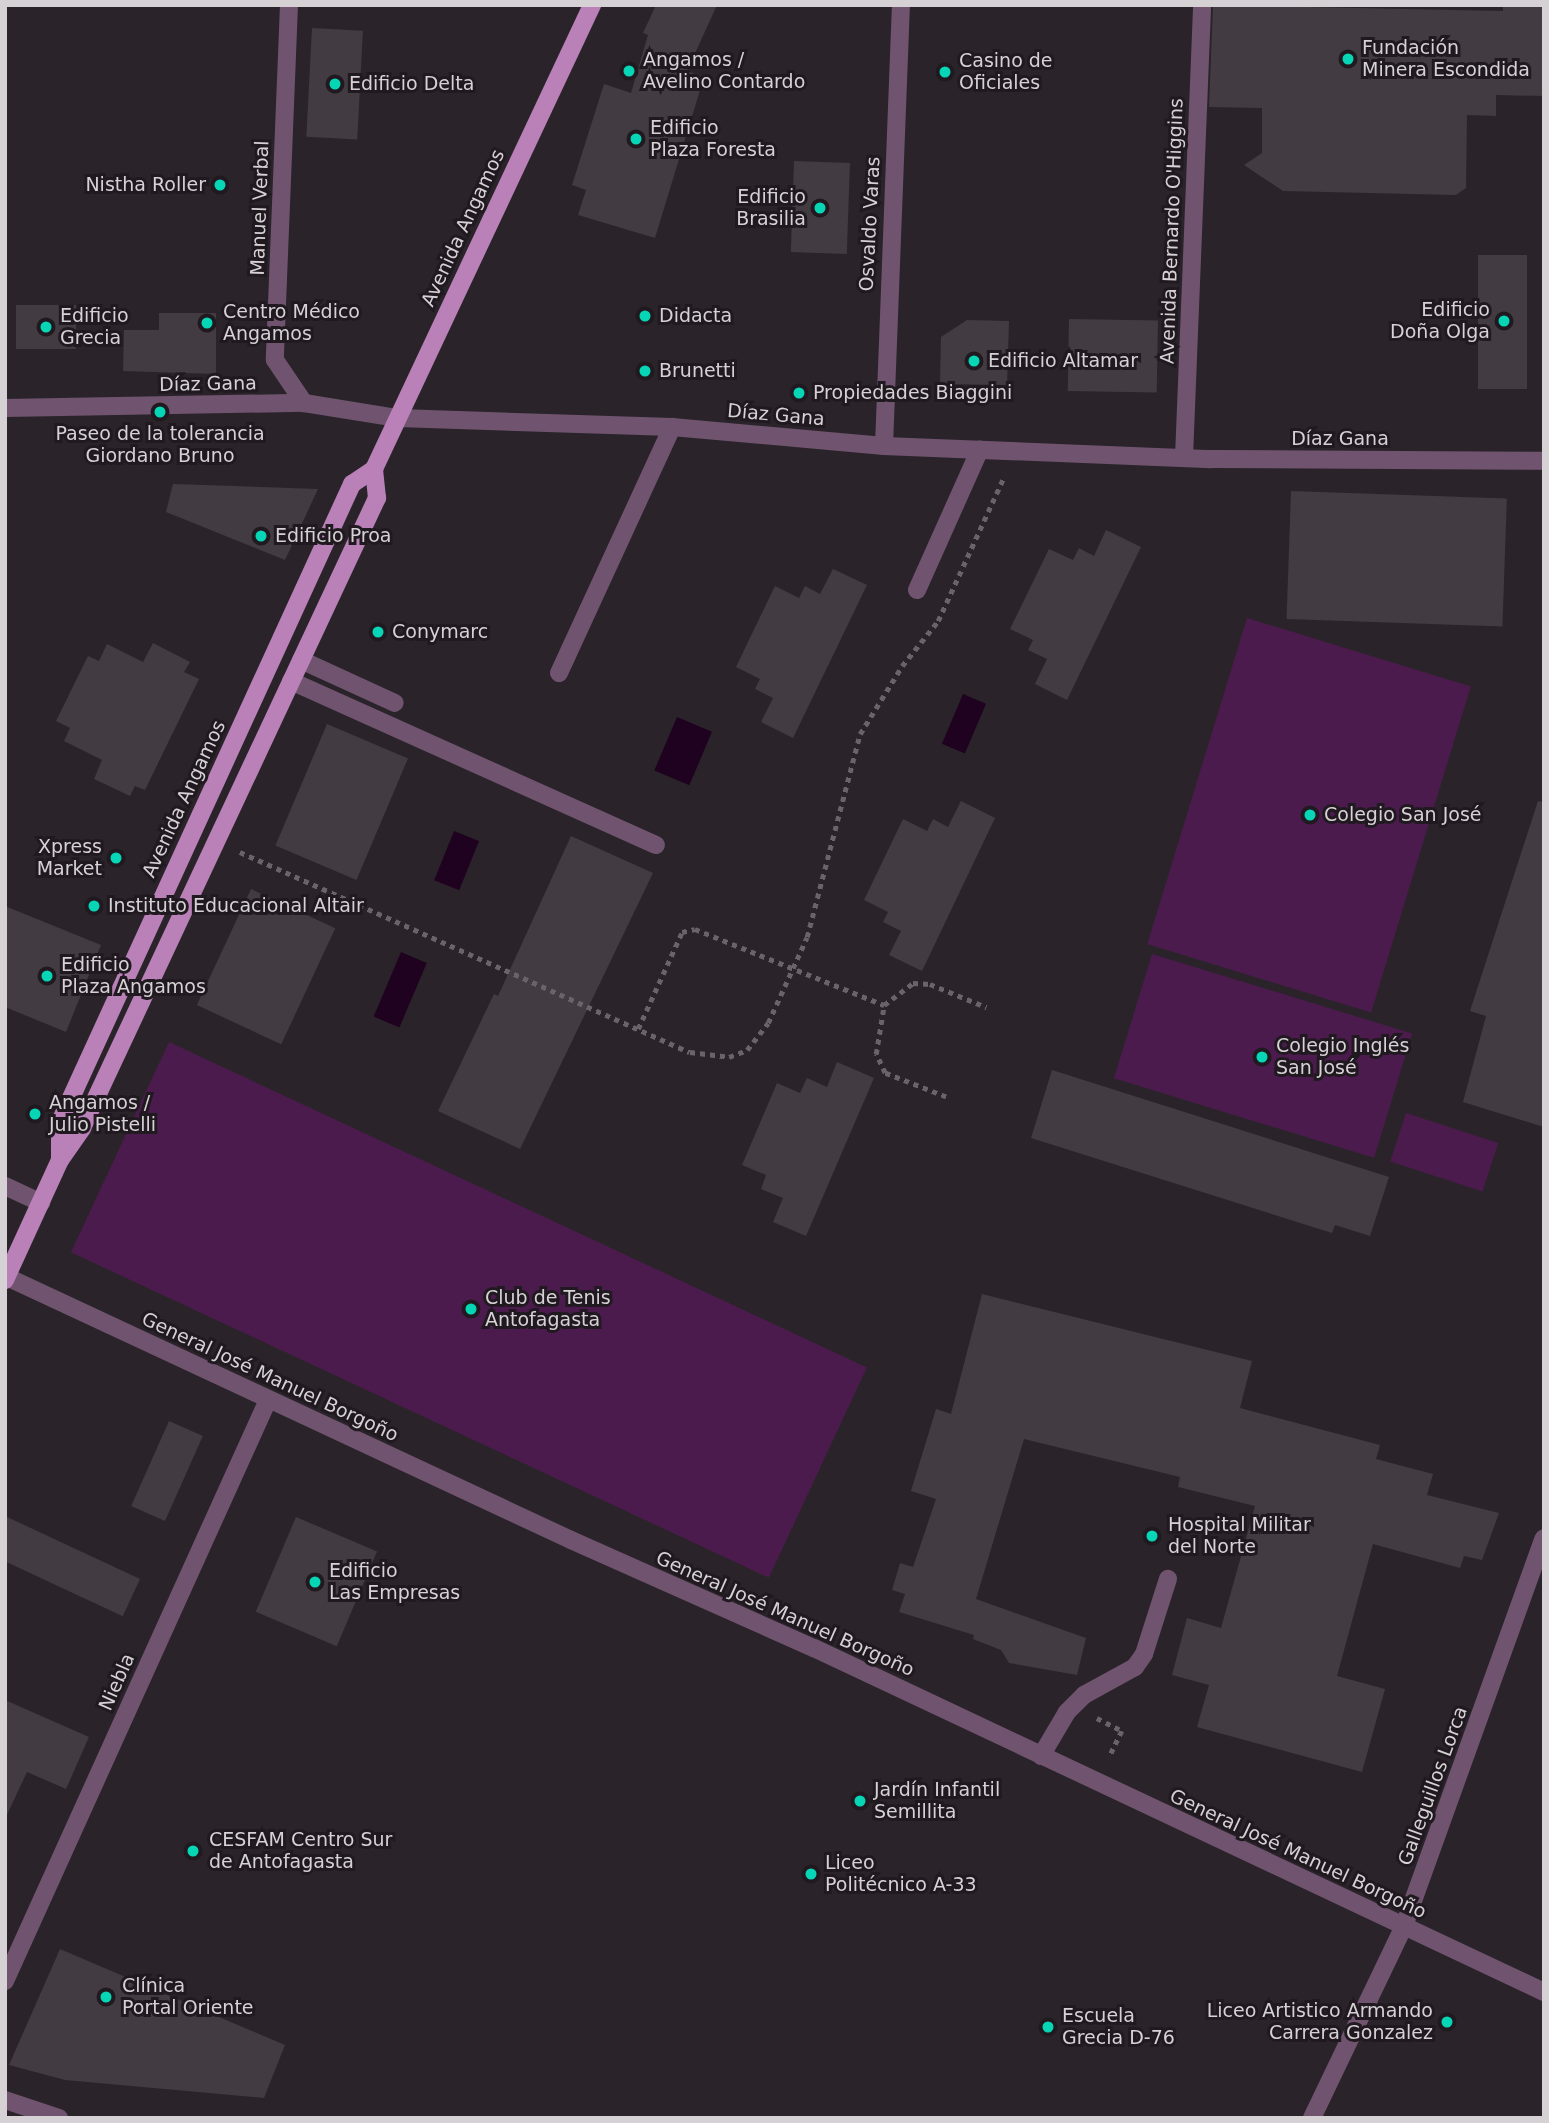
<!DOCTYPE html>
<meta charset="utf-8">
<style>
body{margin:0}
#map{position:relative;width:1549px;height:2123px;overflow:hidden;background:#2a242a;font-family:"DejaVu Sans",sans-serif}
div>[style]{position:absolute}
.green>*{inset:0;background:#4c1b4d;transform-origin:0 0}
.water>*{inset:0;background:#1f021f;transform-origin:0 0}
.building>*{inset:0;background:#423b41;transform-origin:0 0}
.path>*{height:4.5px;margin-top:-2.25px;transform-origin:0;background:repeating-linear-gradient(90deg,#6a646a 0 5px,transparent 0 10px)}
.minor>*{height:18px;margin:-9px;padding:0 9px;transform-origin:9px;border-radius:9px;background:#70546f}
.major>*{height:18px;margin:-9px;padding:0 9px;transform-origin:9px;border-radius:9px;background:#b981b8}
.dots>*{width:19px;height:19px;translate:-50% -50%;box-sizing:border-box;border:4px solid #201a20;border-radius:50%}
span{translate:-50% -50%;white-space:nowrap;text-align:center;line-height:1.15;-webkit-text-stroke:6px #201a20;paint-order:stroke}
.poi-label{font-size:19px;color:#d6d1d5}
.left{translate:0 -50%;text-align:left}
.right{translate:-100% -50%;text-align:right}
.street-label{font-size:19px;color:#d6d1d5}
.frame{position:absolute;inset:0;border:7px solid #d6d1d5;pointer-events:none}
</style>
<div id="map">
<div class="green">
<i style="left:1247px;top:618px;width:234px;height:341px;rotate:17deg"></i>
<i style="left:1152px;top:954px;width:272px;height:130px;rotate:17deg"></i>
<i style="left:169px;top:1042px;width:770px;height:232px;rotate:25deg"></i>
<i style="left:1406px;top:1113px;width:97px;height:51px;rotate:18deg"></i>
</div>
<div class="water">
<i style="left:963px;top:694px;width:25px;height:54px;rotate:23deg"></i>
<i style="left:677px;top:717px;width:38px;height:58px;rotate:23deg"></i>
<i style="left:454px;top:831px;width:27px;height:53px;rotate:22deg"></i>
<i style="left:401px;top:952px;width:28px;height:70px;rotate:23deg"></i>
</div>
<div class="building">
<i style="clip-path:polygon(656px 5px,717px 5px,687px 71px,704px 77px,655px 238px,578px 215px,586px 190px,572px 185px,604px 84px,631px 93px,648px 35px,643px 33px)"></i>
<i style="clip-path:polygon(1213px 5px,1503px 11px,1503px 5px,1544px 5px,1544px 96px,1496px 95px,1496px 116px,1467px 115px,1466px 188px,1456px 195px,1283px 191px,1244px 165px,1262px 153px,1262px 108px,1209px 107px)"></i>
<i style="left:312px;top:28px;width:51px;height:109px;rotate:3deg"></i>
<i style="left:794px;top:161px;width:56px;height:91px;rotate:2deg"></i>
<i style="left:1478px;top:255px;width:49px;height:134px"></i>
<i style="left:16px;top:305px;width:60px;height:44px"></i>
<i style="clip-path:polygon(159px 313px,216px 313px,216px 374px,123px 371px,124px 330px,159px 330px)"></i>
<i style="left:1069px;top:319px;width:89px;height:72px;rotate:1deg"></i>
<i style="clip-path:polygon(967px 320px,1009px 321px,1007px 385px,940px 384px,941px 337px)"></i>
<i style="clip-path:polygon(173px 484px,318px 489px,285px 560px,166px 512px)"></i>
<i style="left:1291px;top:491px;width:216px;height:128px;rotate:2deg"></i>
<i style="clip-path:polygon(1106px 530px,1141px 547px,1067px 700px,1035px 684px,1047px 659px,1028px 650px,1033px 640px,1010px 629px,1049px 549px,1073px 560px,1079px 548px,1094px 556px)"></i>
<i style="clip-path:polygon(833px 569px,867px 585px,793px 738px,761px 722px,773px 698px,755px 689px,760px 679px,736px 667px,775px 586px,799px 598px,805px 586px,820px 594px)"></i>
<i style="clip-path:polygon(153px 643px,190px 662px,184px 672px,199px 679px,145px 790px,135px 786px,130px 796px,94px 779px,102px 760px,64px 741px,70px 728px,56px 721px,88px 656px,99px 661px,107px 644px,143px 662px)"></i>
<i style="left:327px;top:724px;width:88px;height:132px;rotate:23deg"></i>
<i style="clip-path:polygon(961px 801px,995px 818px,922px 971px,889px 955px,901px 931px,883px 922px,888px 912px,864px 900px,903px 819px,927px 831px,933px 819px,948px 827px)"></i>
<i style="clip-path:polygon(1538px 801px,1544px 802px,1544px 1127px,1463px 1102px,1486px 1016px,1470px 1011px)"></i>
<i style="clip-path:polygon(571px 836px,653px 873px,520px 1149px,438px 1111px,494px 994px,498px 996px)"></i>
<i style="left:251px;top:889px;width:93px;height:128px;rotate:25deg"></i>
<i style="clip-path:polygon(5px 906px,101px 945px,66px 1032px,5px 1007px)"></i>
<i style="clip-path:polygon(837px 1062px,874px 1078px,806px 1236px,773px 1222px,783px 1198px,761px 1189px,766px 1175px,742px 1165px,777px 1083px,800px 1093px,807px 1078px,827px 1087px)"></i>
<i style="clip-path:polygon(1052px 1070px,1389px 1177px,1370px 1236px,1335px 1225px,1332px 1233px,1031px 1138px)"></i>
<i style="clip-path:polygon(982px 1294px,1252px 1361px,1240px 1408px,1380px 1445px,1376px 1459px,1433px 1474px,1427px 1495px,1499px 1513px,1482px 1560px,1464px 1556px,1460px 1568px,1373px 1544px,1337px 1676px,1385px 1689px,1362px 1772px,1197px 1727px,1209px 1685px,1172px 1675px,1187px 1618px,1221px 1628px,1255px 1506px,1178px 1487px,1180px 1477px,1024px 1439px,976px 1599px,1086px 1638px,1077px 1675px,1009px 1663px,1001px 1650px,973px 1639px,974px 1635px,899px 1612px,905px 1594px,892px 1590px,900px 1563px,913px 1567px,936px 1499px,911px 1491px,936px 1409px,951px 1414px)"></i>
<i style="left:169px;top:1421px;width:37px;height:93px;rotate:24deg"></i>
<i style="left:5px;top:1516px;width:149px;height:41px;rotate:25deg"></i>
<i style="left:296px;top:1517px;width:88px;height:103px;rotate:23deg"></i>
<i style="clip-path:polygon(5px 1700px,89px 1737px,66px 1789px,27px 1772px,5px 1819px)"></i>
<i style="clip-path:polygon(60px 1949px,285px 2045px,264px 2098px,65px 2080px,9px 2065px)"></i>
</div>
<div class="path">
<i style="left:240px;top:852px;width:492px;rotate:24deg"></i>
<i style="left:690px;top:1052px;width:39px;rotate:7deg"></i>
<i style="left:729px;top:1057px;width:19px;rotate:-21deg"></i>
<i style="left:747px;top:1050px;width:34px;rotate:-52deg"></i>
<i style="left:768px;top:1023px;width:94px;rotate:-65.6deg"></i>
<i style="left:807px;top:937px;width:210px;rotate:-75.4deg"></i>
<i style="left:860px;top:734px;width:80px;rotate:-58.3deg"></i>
<i style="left:902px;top:666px;width:58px;rotate:-51.3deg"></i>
<i style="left:938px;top:621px;width:158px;rotate:-65.4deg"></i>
<i style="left:638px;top:1029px;width:107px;rotate:-65.6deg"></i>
<i style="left:682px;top:932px;width:13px;rotate:-13deg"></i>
<i style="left:695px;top:929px;width:204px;rotate:21.9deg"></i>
<i style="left:946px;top:1097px;width:66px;rotate:-158.5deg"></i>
<i style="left:885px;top:1073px;width:21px;rotate:-115deg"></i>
<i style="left:876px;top:1054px;width:50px;rotate:-80.7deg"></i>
<i style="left:884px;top:1005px;width:36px;rotate:-37deg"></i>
<i style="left:913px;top:983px;width:17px;rotate:3deg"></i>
<i style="left:930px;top:984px;width:61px;rotate:22.3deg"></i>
<i style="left:1097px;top:1718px;width:28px;rotate:27deg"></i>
<i style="left:1122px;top:1731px;width:30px;rotate:116deg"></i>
</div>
<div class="minor">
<i style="left:289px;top:5px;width:355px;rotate:92.3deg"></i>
<i style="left:275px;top:360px;width:52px;rotate:56deg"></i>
<i style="left:5px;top:408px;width:299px;rotate:-1deg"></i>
<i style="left:304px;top:403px;width:95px;rotate:9.1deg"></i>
<i style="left:398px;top:418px;width:274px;rotate:1.9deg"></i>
<i style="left:672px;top:427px;width:213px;rotate:5.1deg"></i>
<i style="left:884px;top:446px;width:328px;rotate:2.3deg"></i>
<i style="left:1212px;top:459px;width:332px;rotate:0.3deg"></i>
<i style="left:884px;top:446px;width:441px;rotate:-87.8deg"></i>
<i style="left:1184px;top:457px;width:452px;rotate:-87.7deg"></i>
<i style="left:917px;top:590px;width:154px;rotate:-65.9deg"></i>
<i style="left:301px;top:660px;width:103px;rotate:24.6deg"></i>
<i style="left:559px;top:673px;width:271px;rotate:-65.3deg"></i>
<i style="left:291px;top:681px;width:400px;rotate:24.2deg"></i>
<i style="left:5px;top:1186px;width:40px;rotate:25deg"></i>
<i style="left:7px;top:1277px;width:622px;rotate:25deg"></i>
<i style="left:571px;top:1540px;width:266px;rotate:24deg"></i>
<i style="left:814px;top:1648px;width:807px;rotate:25.23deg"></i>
<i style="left:1041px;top:1756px;width:51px;rotate:-59.4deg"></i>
<i style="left:1067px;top:1712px;width:24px;rotate:-45deg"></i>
<i style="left:1084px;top:1695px;width:58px;rotate:-28.8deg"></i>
<i style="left:1135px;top:1667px;width:16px;rotate:-55deg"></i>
<i style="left:1144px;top:1654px;width:79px;rotate:-72.3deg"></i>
<i style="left:5px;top:1981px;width:638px;rotate:-65.65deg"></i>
<i style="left:5px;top:2100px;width:57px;rotate:18.4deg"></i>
<i style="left:1312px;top:2118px;width:213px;rotate:-64.4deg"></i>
<i style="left:1404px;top:1926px;width:412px;rotate:-70.2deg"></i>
</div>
<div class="major">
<i style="left:60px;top:1160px;width:38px;rotate:-90deg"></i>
<i style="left:60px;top:1122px;width:702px;rotate:-65.41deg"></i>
<i style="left:352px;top:484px;width:27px;rotate:-34deg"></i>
<i style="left:374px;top:469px;width:513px;rotate:-64.83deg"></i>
<i style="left:5px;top:1280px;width:132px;rotate:-65.4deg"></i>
<i style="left:60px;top:1160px;width:39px;rotate:-55deg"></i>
<i style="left:82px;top:1128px;width:696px;rotate:-64.91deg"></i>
<i style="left:377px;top:498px;width:29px;rotate:-96deg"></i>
</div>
<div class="dots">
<i style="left:1348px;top:59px;background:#06d5b6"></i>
<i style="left:629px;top:71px;background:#06d5b6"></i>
<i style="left:945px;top:72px;background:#06d5b6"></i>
<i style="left:335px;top:84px;background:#06d5b6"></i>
<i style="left:636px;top:139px;background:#06d5b6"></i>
<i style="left:220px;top:185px;background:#06d5b6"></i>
<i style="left:820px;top:208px;background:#06d5b6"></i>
<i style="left:645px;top:316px;background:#06d5b6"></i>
<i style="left:1504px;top:321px;background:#06d5b6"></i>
<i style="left:207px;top:323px;background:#06d5b6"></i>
<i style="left:46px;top:327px;background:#06d5b6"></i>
<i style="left:974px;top:361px;background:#06d5b6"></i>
<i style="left:645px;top:371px;background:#06d5b6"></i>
<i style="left:799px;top:393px;background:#06d5b6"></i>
<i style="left:160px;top:412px;background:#06d5b6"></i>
<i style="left:261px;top:536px;background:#06d5b6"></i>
<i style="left:378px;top:632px;background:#06d5b6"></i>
<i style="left:1310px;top:815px;background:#06d5b6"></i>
<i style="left:116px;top:858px;background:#06d5b6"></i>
<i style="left:94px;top:906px;background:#06d5b6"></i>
<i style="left:47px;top:976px;background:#06d5b6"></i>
<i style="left:1262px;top:1057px;background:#06d5b6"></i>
<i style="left:35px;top:1114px;background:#06d5b6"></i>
<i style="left:471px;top:1309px;background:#06d5b6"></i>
<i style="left:1152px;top:1536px;background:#06d5b6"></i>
<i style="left:315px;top:1582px;background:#06d5b6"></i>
<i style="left:860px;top:1801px;background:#06d5b6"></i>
<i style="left:193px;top:1851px;background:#06d5b6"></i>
<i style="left:811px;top:1874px;background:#06d5b6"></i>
<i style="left:106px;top:1997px;background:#06d5b6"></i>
<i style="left:1447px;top:2022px;background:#06d5b6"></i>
<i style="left:1048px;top:2027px;background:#06d5b6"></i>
</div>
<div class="poi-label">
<span class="left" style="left:1362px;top:59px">Fundación<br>Minera Escondida</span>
<span class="left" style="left:643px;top:71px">Angamos /<br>Avelino Contardo</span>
<span class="left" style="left:959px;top:72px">Casino de<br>Oficiales</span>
<span class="left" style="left:349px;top:84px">Edificio Delta</span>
<span class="left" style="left:650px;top:139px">Edificio<br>Plaza Foresta</span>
<span class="right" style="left:206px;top:185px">Nistha Roller</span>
<span class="right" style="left:806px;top:208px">Edificio<br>Brasilia</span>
<span class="right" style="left:1490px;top:321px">Edificio<br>Doña Olga</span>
<span class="left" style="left:223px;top:323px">Centro Médico<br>Angamos</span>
<span class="left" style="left:60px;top:327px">Edificio<br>Grecia</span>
<span class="left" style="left:659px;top:316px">Didacta</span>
<span class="left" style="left:988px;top:361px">Edificio Altamar</span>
<span class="left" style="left:659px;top:371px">Brunetti</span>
<span class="left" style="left:813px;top:393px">Propiedades Biaggini</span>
<span style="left:160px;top:445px">Paseo de la tolerancia<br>Giordano Bruno</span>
<span class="left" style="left:275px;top:536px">Edificio Proa</span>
<span class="left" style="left:392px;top:632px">Conymarc</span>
<span class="left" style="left:1324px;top:815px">Colegio San José</span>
<span class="right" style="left:102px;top:858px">Xpress<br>Market</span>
<span class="left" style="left:108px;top:906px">Instituto Educacional Altair</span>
<span class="left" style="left:61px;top:976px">Edificio<br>Plaza Angamos</span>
<span class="left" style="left:1276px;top:1057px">Colegio Inglés<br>San José</span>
<span class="left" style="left:49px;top:1114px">Angamos /<br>Julio Pistelli</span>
<span class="left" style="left:485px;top:1309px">Club de Tenis<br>Antofagasta</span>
<span class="left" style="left:1168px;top:1536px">Hospital Militar<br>del Norte</span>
<span class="left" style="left:329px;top:1582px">Edificio<br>Las Empresas</span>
<span class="left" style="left:874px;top:1801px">Jardín Infantil<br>Semillita</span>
<span class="left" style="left:209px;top:1851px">CESFAM Centro Sur<br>de Antofagasta</span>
<span class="left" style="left:825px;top:1874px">Liceo<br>Politécnico A-33</span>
<span class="left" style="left:122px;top:1997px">Clínica<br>Portal Oriente</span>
<span class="right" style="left:1433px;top:2022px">Liceo Artistico Armando<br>Carrera Gonzalez</span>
<span class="left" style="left:1062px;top:2027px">Escuela<br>Grecia D-76</span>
</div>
<div class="street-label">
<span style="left:260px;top:208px;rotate:-88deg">Manuel Verbal</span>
<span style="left:870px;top:224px;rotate:-87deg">Osvaldo Varas</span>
<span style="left:463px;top:228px;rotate:-65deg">Avenida Angamos</span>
<span style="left:1172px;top:231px;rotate:-88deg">Avenida Bernardo O'Higgins</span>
<span style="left:208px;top:384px;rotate:-1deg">Díaz Gana</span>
<span style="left:776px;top:415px;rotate:5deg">Díaz Gana</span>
<span style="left:1340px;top:439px">Díaz Gana</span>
<span style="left:184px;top:799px;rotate:-65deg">Avenida Angamos</span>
<span style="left:270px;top:1377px;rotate:25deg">General José Manuel Borgoño</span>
<span style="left:785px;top:1614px;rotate:24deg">General José Manuel Borgoño</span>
<span style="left:117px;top:1682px;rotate:-66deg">Niebla</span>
<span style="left:1433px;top:1786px;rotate:-70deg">Galleguillos Lorca</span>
<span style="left:1298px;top:1854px;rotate:25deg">General José Manuel Borgoño</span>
</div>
<div class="frame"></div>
</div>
